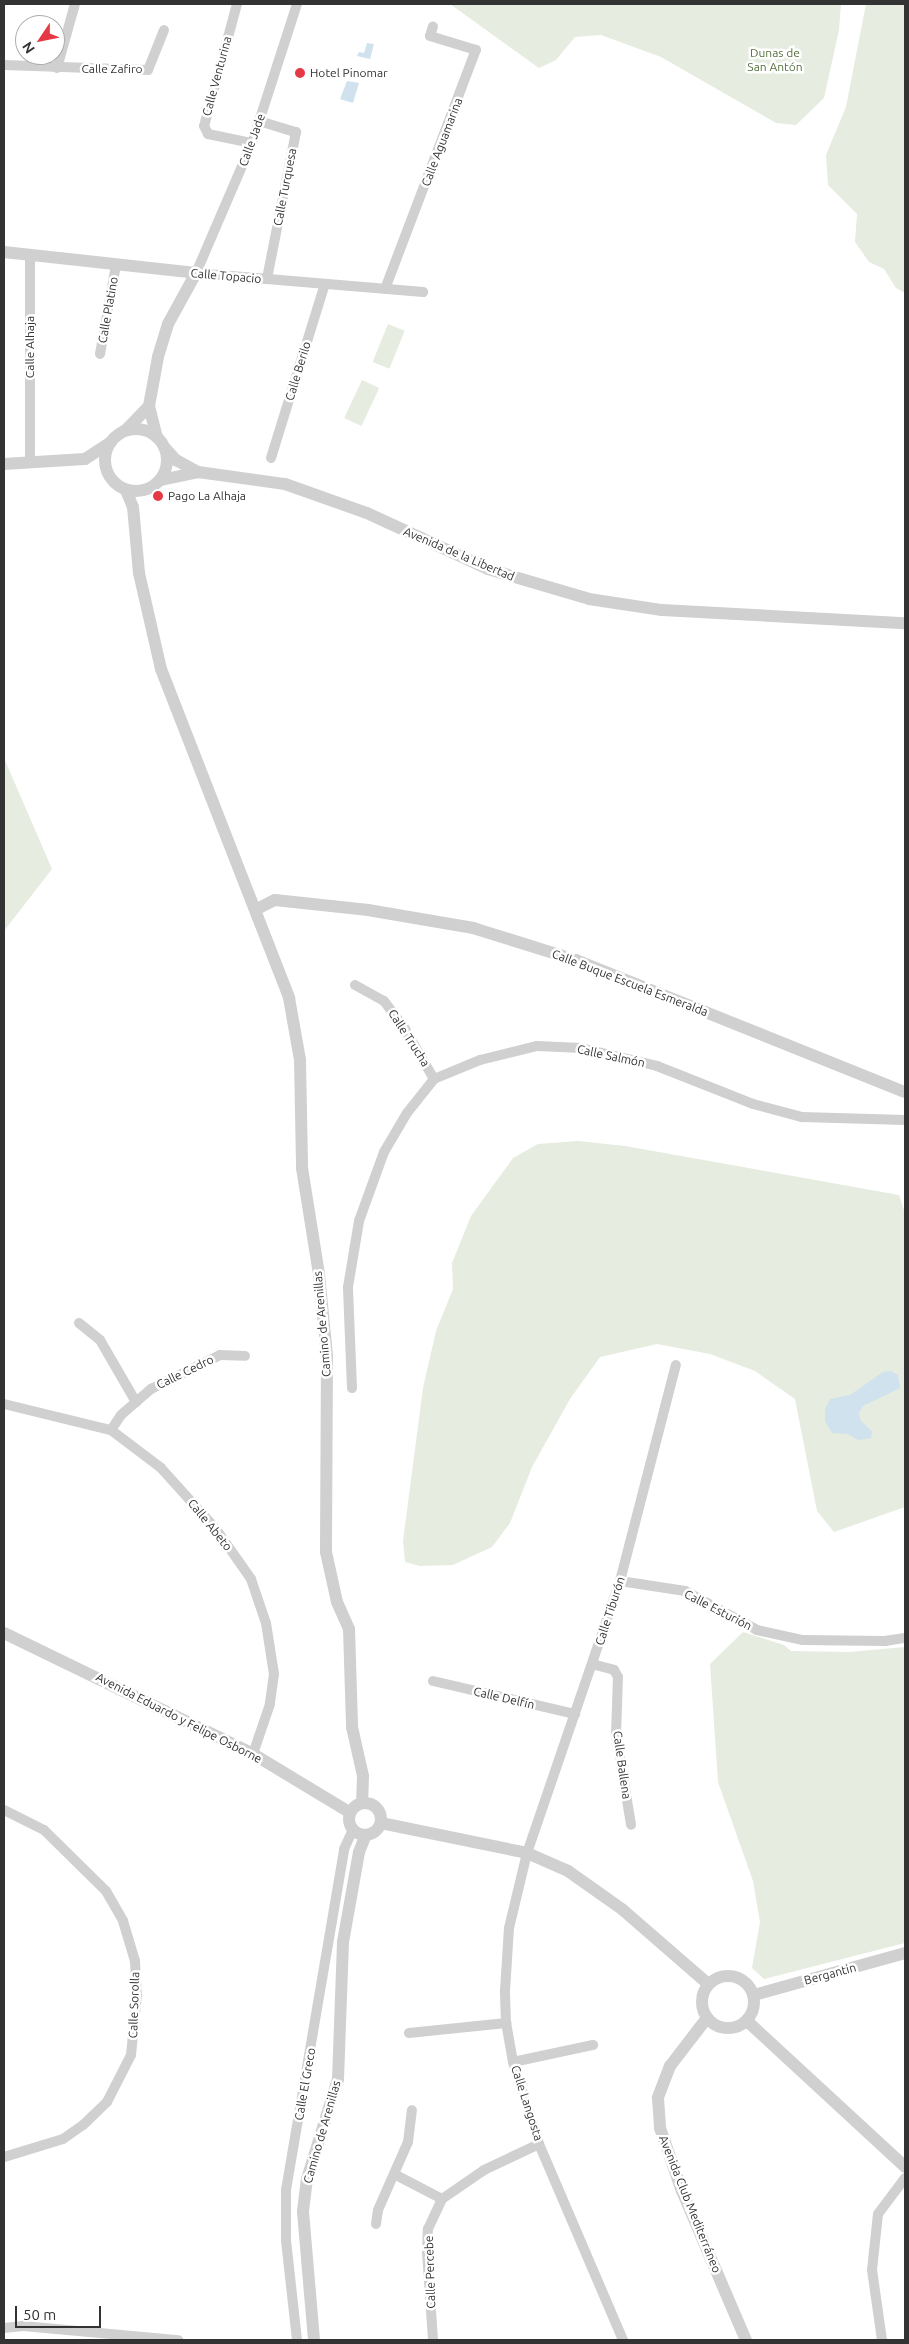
<!DOCTYPE html>
<meta charset="utf-8">
<style>
body{margin:0}
#map{position:relative;width:909px;height:2344px;overflow:hidden;background:#fff;font-family:Ubuntu,sans-serif}
div>[style]{position:absolute}
.green>*{inset:0;background:#e6ecdf;transform-origin:0 0}
.water>*{inset:0;background:#cfe2ee}
.minor>*{height:10px;margin:-5px;padding:0 5px;transform-origin:5px;border-radius:5px;background:#d0d0d0}
.tertiary>*{height:12px;margin:-6px;padding:0 6px;transform-origin:6px;border-radius:6px;background:#d0d0d0}
.tertiary>.ring{margin:-6px;padding:0;box-sizing:content-box;background:none;border:12px solid #d0d0d0;border-radius:50%}
.dots>*{width:14px;height:14px;translate:-50% -50%;box-sizing:border-box;border:2px solid #fff;border-radius:50%}
span{translate:-50% -50%;white-space:nowrap;text-align:center;line-height:1.15;-webkit-text-stroke:5px #fff;paint-order:stroke}
.park-label{font-size:12px;color:#56703f}
.street-label{font-size:12px;color:#333}
.poi-label{font-size:12px;color:#333}
.left{translate:0 -50%;text-align:left}
.frame{position:absolute;inset:0;border:5px solid #333;pointer-events:none}
.north{position:absolute;left:15px;top:15px;width:50px;height:50px;box-sizing:border-box;background:#fff;border:1px solid #adadad;border-radius:50%;rotate:236deg;font-size:14px;font-weight:700;line-height:20px;text-align:center;color:#333}
.north::after{content:'';display:block;margin:auto;width:18px;height:22px;background:#e63946;clip-path:polygon(50% 0,100% 100%,50% 72%,0 100%)}
.scale{position:absolute;left:15px;top:2306px;width:86px;height:22px;box-sizing:border-box;border:2px solid #333;border-top:0;padding-left:6px;font-size:15px;line-height:18px;white-space:nowrap;color:#333;-webkit-text-stroke:4px #fff;paint-order:stroke}
</style>
<div id="map">
<div class="green">
<i style="clip-path:polygon(450px 4px,841px 4px,839px 30px,824px 98px,796px 125px,776px 123px,661px 57px,601px 35px,575px 37px,556px 60px,539px 68px)"></i>
<i style="clip-path:polygon(866px 4px,905px 4px,905px 293px,896px 288px,884px 269px,869px 262px,855px 242px,857px 214px,828px 185px,826px 155px,846px 107px)"></i>
<i style="left:388px;top:324px;width:18px;height:41px;rotate:22deg"></i>
<i style="left:362px;top:380px;width:19px;height:42px;rotate:25deg"></i>
<i style="clip-path:polygon(4px 758px,52px 869px,4px 931px)"></i>
<i style="clip-path:polygon(578px 1141px,625px 1146px,899px 1195px,905px 1213px,905px 1507px,834px 1532px,817px 1511px,795px 1399px,755px 1371px,710px 1354px,657px 1344px,600px 1357px,570px 1399px,532px 1467px,510px 1523px,492px 1547px,453px 1565px,420px 1566px,405px 1562px,403px 1541px,423px 1388px,436px 1331px,453px 1289px,452px 1263px,471px 1216px,513px 1158px,538px 1144px)"></i>
<i style="clip-path:polygon(743px 1632px,784px 1645px,791px 1651px,849px 1652px,905px 1647px,905px 1943px,764px 1979px,752px 1968px,760px 1922px,753px 1881px,718px 1782px,710px 1664px)"></i>
</div>
<div class="water">
<i style="clip-path:polygon(367px 43px,374px 44px,370px 59px,357px 56px,359px 52px,364px 53px)"></i>
<i style="clip-path:polygon(347px 81px,359px 83px,353px 103px,340px 99px)"></i>
<i style="clip-path:polygon(891px 1371px,898px 1375px,900px 1388px,863px 1406px,859px 1413px,861px 1421px,872px 1431px,871px 1438px,858px 1440px,848px 1434px,832px 1433px,825px 1421px,825px 1409px,830px 1399px,850px 1395px,883px 1372px)"></i>
</div>
<div class="minor">
<i style="left:237px;top:4px;width:126px;rotate:105.1deg"></i>
<i style="left:204px;top:126px;width:9px;rotate:63deg"></i>
<i style="left:208px;top:134px;width:45px;rotate:11.6deg"></i>
<i style="left:297px;top:4px;width:146px;rotate:107.9deg"></i>
<i style="left:252px;top:143px;width:142px;rotate:113.3deg"></i>
<i style="left:196px;top:273px;width:228px;rotate:4.8deg"></i>
<i style="left:4px;top:65px;width:144px;rotate:2deg"></i>
<i style="left:148px;top:70px;width:43px;rotate:-68.2deg"></i>
<i style="left:57px;top:68px;width:66px;rotate:-74.3deg"></i>
<i style="left:259px;top:121px;width:39px;rotate:17deg"></i>
<i style="left:296px;top:132px;width:150px;rotate:101.2deg"></i>
<i style="left:30px;top:257px;width:206px;rotate:90deg"></i>
<i style="left:385px;top:289px;width:256px;rotate:-69.2deg"></i>
<i style="left:476px;top:50px;width:48px;rotate:-163.1deg"></i>
<i style="left:430px;top:36px;width:10px;rotate:-73deg"></i>
<i style="left:100px;top:354px;width:90px;rotate:-79.8deg"></i>
<i style="left:271px;top:458px;width:182px;rotate:-72.8deg"></i>
<i style="left:355px;top:985px;width:33px;rotate:29deg"></i>
<i style="left:384px;top:1001px;width:35px;rotate:53deg"></i>
<i style="left:405px;top:1029px;width:58px;rotate:59.9deg"></i>
<i style="left:79px;top:1323px;width:27px;rotate:39deg"></i>
<i style="left:100px;top:1340px;width:72px;rotate:59.9deg"></i>
<i style="left:352px;top:1388px;width:101px;rotate:-92.3deg"></i>
<i style="left:348px;top:1287px;width:67px;rotate:-80.5deg"></i>
<i style="left:359px;top:1221px;width:73px;rotate:-70.1deg"></i>
<i style="left:384px;top:1152px;width:45px;rotate:-59.5deg"></i>
<i style="left:407px;top:1113px;width:43px;rotate:-51.5deg"></i>
<i style="left:434px;top:1079px;width:50px;rotate:-22.4deg"></i>
<i style="left:480px;top:1060px;width:59px;rotate:-13.8deg"></i>
<i style="left:537px;top:1046px;width:44px;rotate:2.6deg"></i>
<i style="left:581px;top:1048px;width:78px;rotate:13.3deg"></i>
<i style="left:657px;top:1066px;width:103px;rotate:21.6deg"></i>
<i style="left:753px;top:1104px;width:51px;rotate:14.9deg"></i>
<i style="left:802px;top:1117px;width:103px;rotate:1.7deg"></i>
<i style="left:4px;top:1404px;width:110px;rotate:13.7deg"></i>
<i style="left:111px;top:1430px;width:63px;rotate:37.2deg"></i>
<i style="left:161px;top:1468px;width:82px;rotate:48deg"></i>
<i style="left:216px;top:1529px;width:61px;rotate:55deg"></i>
<i style="left:251px;top:1579px;width:46px;rotate:71.2deg"></i>
<i style="left:266px;top:1623px;width:52px;rotate:81.1deg"></i>
<i style="left:274px;top:1674px;width:30px;rotate:98deg"></i>
<i style="left:270px;top:1704px;width:53px;rotate:108.8deg"></i>
<i style="left:111px;top:1430px;width:18px;rotate:-56deg"></i>
<i style="left:121px;top:1415px;width:40px;rotate:-41deg"></i>
<i style="left:151px;top:1389px;width:77px;rotate:-26.2deg"></i>
<i style="left:220px;top:1355px;width:25px;rotate:2deg"></i>
<i style="left:620px;top:1581px;width:66px;rotate:8.7deg"></i>
<i style="left:685px;top:1591px;width:82px;rotate:28.4deg"></i>
<i style="left:757px;top:1630px;width:47px;rotate:12.3deg"></i>
<i style="left:803px;top:1640px;width:82px;rotate:0.7deg"></i>
<i style="left:885px;top:1641px;width:20px;rotate:-9deg"></i>
<i style="left:592px;top:1664px;width:23px;rotate:15deg"></i>
<i style="left:614px;top:1670px;width:8px;rotate:60deg"></i>
<i style="left:618px;top:1677px;width:57px;rotate:92deg"></i>
<i style="left:616px;top:1734px;width:92px;rotate:80.6deg"></i>
<i style="left:433px;top:1681px;width:146px;rotate:13.1deg"></i>
<i style="left:4px;top:1810px;width:45px;rotate:26.6deg"></i>
<i style="left:44px;top:1830px;width:87px;rotate:44.5deg"></i>
<i style="left:106px;top:1891px;width:34px;rotate:60deg"></i>
<i style="left:123px;top:1921px;width:42px;rotate:73.3deg"></i>
<i style="left:135px;top:1961px;width:33px;rotate:87deg"></i>
<i style="left:137px;top:1994px;width:61px;rotate:95.6deg"></i>
<i style="left:131px;top:2055px;width:53px;rotate:117.1deg"></i>
<i style="left:107px;top:2102px;width:33px;rotate:136deg"></i>
<i style="left:83px;top:2125px;width:24px;rotate:145deg"></i>
<i style="left:63px;top:2139px;width:62px;rotate:163deg"></i>
<i style="left:409px;top:2033px;width:98px;rotate:-5.9deg"></i>
<i style="left:513px;top:2062px;width:82px;rotate:-12deg"></i>
<i style="left:394px;top:2174px;width:54px;rotate:27.5deg"></i>
<i style="left:376px;top:2224px;width:14px;rotate:-82deg"></i>
<i style="left:378px;top:2210px;width:74px;rotate:-66.2deg"></i>
<i style="left:408px;top:2142px;width:32px;rotate:-83deg"></i>
<i style="left:4px;top:2328px;width:19px;rotate:-6deg"></i>
<i style="left:23px;top:2326px;width:156px;rotate:5.2deg"></i>
<i style="left:297px;top:2340px;width:101px;rotate:-96.3deg"></i>
<i style="left:286px;top:2240px;width:50px;rotate:-90deg"></i>
<i style="left:286px;top:2190px;width:346px;rotate:-80.3deg"></i>
<i style="left:344px;top:1849px;width:21px;rotate:-65deg"></i>
<i style="left:433px;top:2340px;width:88px;rotate:-93.9deg"></i>
<i style="left:427px;top:2252px;width:23px;rotate:-88deg"></i>
<i style="left:428px;top:2229px;width:33px;rotate:-65deg"></i>
<i style="left:442px;top:2199px;width:51px;rotate:-34.6deg"></i>
<i style="left:484px;top:2170px;width:61px;rotate:-25.3deg"></i>
<i style="left:623px;top:2340px;width:213px;rotate:-113.2deg"></i>
<i style="left:539px;top:2144px;width:86px;rotate:-107.6deg"></i>
<i style="left:513px;top:2062px;width:40px;rotate:-100deg"></i>
<i style="left:506px;top:2023px;width:32px;rotate:-92deg"></i>
<i style="left:505px;top:1991px;width:63px;rotate:-86.4deg"></i>
<i style="left:509px;top:1928px;width:77px;rotate:-76.5deg"></i>
<i style="left:527px;top:1853px;width:287px;rotate:-71.1deg"></i>
<i style="left:620px;top:1581px;width:223px;rotate:-75.5deg"></i>
<i style="left:882px;top:2340px;width:71px;rotate:-98.1deg"></i>
<i style="left:872px;top:2270px;width:56px;rotate:-83.9deg"></i>
<i style="left:878px;top:2214px;width:45px;rotate:-53.1deg"></i>
</div>
<div class="tertiary">
<i style="left:4px;top:252px;width:193px;rotate:6.2deg"></i>
<i style="left:196px;top:273px;width:58px;rotate:118.8deg"></i>
<i style="left:168px;top:324px;width:34px;rotate:107deg"></i>
<i style="left:158px;top:357px;width:50px;rotate:100.4deg"></i>
<i style="left:149px;top:406px;width:32px;rotate:76deg"></i>
<i class="ring" style="left:105px;top:429px;width:50px;height:50px"></i>
<i style="left:126px;top:430px;width:33px;rotate:-46deg"></i>
<i style="left:166px;top:449px;width:15px;rotate:48deg"></i>
<i style="left:176px;top:460px;width:25px;rotate:29deg"></i>
<i style="left:4px;top:464px;width:81px;rotate:-3.5deg"></i>
<i style="left:85px;top:459px;width:31px;rotate:-33deg"></i>
<i style="left:161px;top:480px;width:38px;rotate:-12deg"></i>
<i style="left:198px;top:472px;width:88px;rotate:7.9deg"></i>
<i style="left:285px;top:484px;width:87px;rotate:19.5deg"></i>
<i style="left:367px;top:513px;width:133px;rotate:24.8deg"></i>
<i style="left:488px;top:569px;width:105px;rotate:16.5deg"></i>
<i style="left:589px;top:599px;width:74px;rotate:8.6deg"></i>
<i style="left:662px;top:610px;width:243px;rotate:3.1deg"></i>
<i style="left:126px;top:490px;width:18px;rotate:68deg"></i>
<i style="left:133px;top:507px;width:66px;rotate:84.8deg"></i>
<i style="left:139px;top:573px;width:98px;rotate:77.1deg"></i>
<i style="left:161px;top:669px;width:353px;rotate:68.7deg"></i>
<i style="left:289px;top:998px;width:63px;rotate:79.9deg"></i>
<i style="left:300px;top:1060px;width:108px;rotate:88.9deg"></i>
<i style="left:302px;top:1168px;width:107px;rotate:80.9deg"></i>
<i style="left:319px;top:1274px;width:82px;rotate:84.4deg"></i>
<i style="left:327px;top:1356px;width:196px;rotate:90.3deg"></i>
<i style="left:326px;top:1552px;width:51px;rotate:77.6deg"></i>
<i style="left:337px;top:1602px;width:30px;rotate:66deg"></i>
<i style="left:349px;top:1629px;width:98px;rotate:88.2deg"></i>
<i style="left:352px;top:1727px;width:50px;rotate:77.3deg"></i>
<i style="left:363px;top:1776px;width:27px;rotate:92deg"></i>
<i style="left:257px;top:909px;width:20px;rotate:-27deg"></i>
<i style="left:275px;top:900px;width:94px;rotate:6.1deg"></i>
<i style="left:368px;top:910px;width:107px;rotate:9.7deg"></i>
<i style="left:473px;top:928px;width:108px;rotate:17.3deg"></i>
<i style="left:576px;top:960px;width:354px;rotate:21.9deg"></i>
<i style="left:4px;top:1633px;width:277px;rotate:25.9deg"></i>
<i style="left:253px;top:1754px;width:112px;rotate:31.1deg"></i>
<i class="ring" style="left:349px;top:1803px;width:20px;height:20px"></i>
<i style="left:381px;top:1823px;width:149px;rotate:11.6deg"></i>
<i style="left:527px;top:1853px;width:45px;rotate:23.7deg"></i>
<i style="left:568px;top:1871px;width:67px;rotate:35.3deg"></i>
<i style="left:623px;top:1910px;width:113px;rotate:41deg"></i>
<i class="ring" style="left:702px;top:1976px;width:40px;height:40px"></i>
<i style="left:754px;top:1995px;width:157px;rotate:-15.5deg"></i>
<i style="left:707px;top:2018px;width:61px;rotate:127.6deg"></i>
<i style="left:670px;top:2066px;width:34px;rotate:111deg"></i>
<i style="left:658px;top:2098px;width:30px;rotate:86deg"></i>
<i style="left:660px;top:2128px;width:67px;rotate:70.8deg"></i>
<i style="left:682px;top:2191px;width:162px;rotate:66.8deg"></i>
<i style="left:747px;top:2021px;width:215px;rotate:42.7deg"></i>
<i style="left:314px;top:2340px;width:129px;rotate:-94.9deg"></i>
<i style="left:303px;top:2211px;width:32px;rotate:-83deg"></i>
<i style="left:307px;top:2179px;width:105px;rotate:-72.8deg"></i>
<i style="left:338px;top:2079px;width:137px;rotate:-87.9deg"></i>
<i style="left:343px;top:1942px;width:91px;rotate:-79.9deg"></i>
<i style="left:359px;top:1852px;width:18px;rotate:-68deg"></i>
</div>
<div class="dots">
<i style="left:300px;top:73px;background:#e63946"></i>
<i style="left:158px;top:496px;background:#e63946"></i>
</div>
<div class="park-label">
<span style="left:775px;top:60px">Dunas de<br>San Antón</span>
</div>
<div class="street-label">
<span style="left:112px;top:69px">Calle Zafiro</span>
<span style="left:217px;top:76px;rotate:-75deg">Calle Venturina</span>
<span style="left:252px;top:140px;rotate:-70deg">Calle Jade</span>
<span style="left:442px;top:142px;rotate:-69deg">Calle Aguamarina</span>
<span style="left:285px;top:187px;rotate:-79deg">Calle Turquesa</span>
<span style="left:226px;top:276px;rotate:5deg">Calle Topacio</span>
<span style="left:108px;top:310px;rotate:-80deg">Calle Platino</span>
<span style="left:30px;top:347px;rotate:-90deg">Calle Alhaja</span>
<span style="left:298px;top:371px;rotate:-73deg">Calle Berilo</span>
<span style="left:459px;top:554px;rotate:23deg">Avenida de la Libertad</span>
<span style="left:630px;top:983px;rotate:21deg">Calle Buque Escuela Esmeralda</span>
<span style="left:409px;top:1038px;rotate:57deg">Calle Trucha</span>
<span style="left:611px;top:1056px;rotate:12deg">Calle Salmón</span>
<span style="left:322px;top:1324px;rotate:-95deg">Camino de Arenillas</span>
<span style="left:185px;top:1372px;rotate:-26deg">Calle Cedro</span>
<span style="left:210px;top:1525px;rotate:51deg">Calle Abeto</span>
<span style="left:718px;top:1610px;rotate:27deg">Calle Esturión</span>
<span style="left:610px;top:1611px;rotate:-72deg">Calle Tiburón</span>
<span style="left:504px;top:1698px;rotate:13deg">Calle Delfín</span>
<span style="left:179px;top:1718px;rotate:27deg">Avenida Eduardo y Felipe Osborne</span>
<span style="left:622px;top:1765px;rotate:82deg">Calle Ballena</span>
<span style="left:830px;top:1974px;rotate:-15deg">Bergantin</span>
<span style="left:134px;top:2005px;rotate:-88deg">Calle Sorolla</span>
<span style="left:305px;top:2084px;rotate:-80deg">Calle El Greco</span>
<span style="left:527px;top:2103px;rotate:72deg">Calle Langosta</span>
<span style="left:322px;top:2132px;rotate:-74deg">Camino de Arenillas</span>
<span style="left:690px;top:2204px;rotate:68deg">Avenida Club Mediterráneo</span>
<span style="left:430px;top:2272px;rotate:-92deg">Calle Percebe</span>
</div>
<div class="poi-label">
<span class="left" style="left:310px;top:73px">Hotel Pinomar</span>
<span class="left" style="left:168px;top:496px">Pago La Alhaja</span>
</div>
<div class="frame"></div>
<div class="north">N</div>
<div class="scale">50 m</div>
</div>
